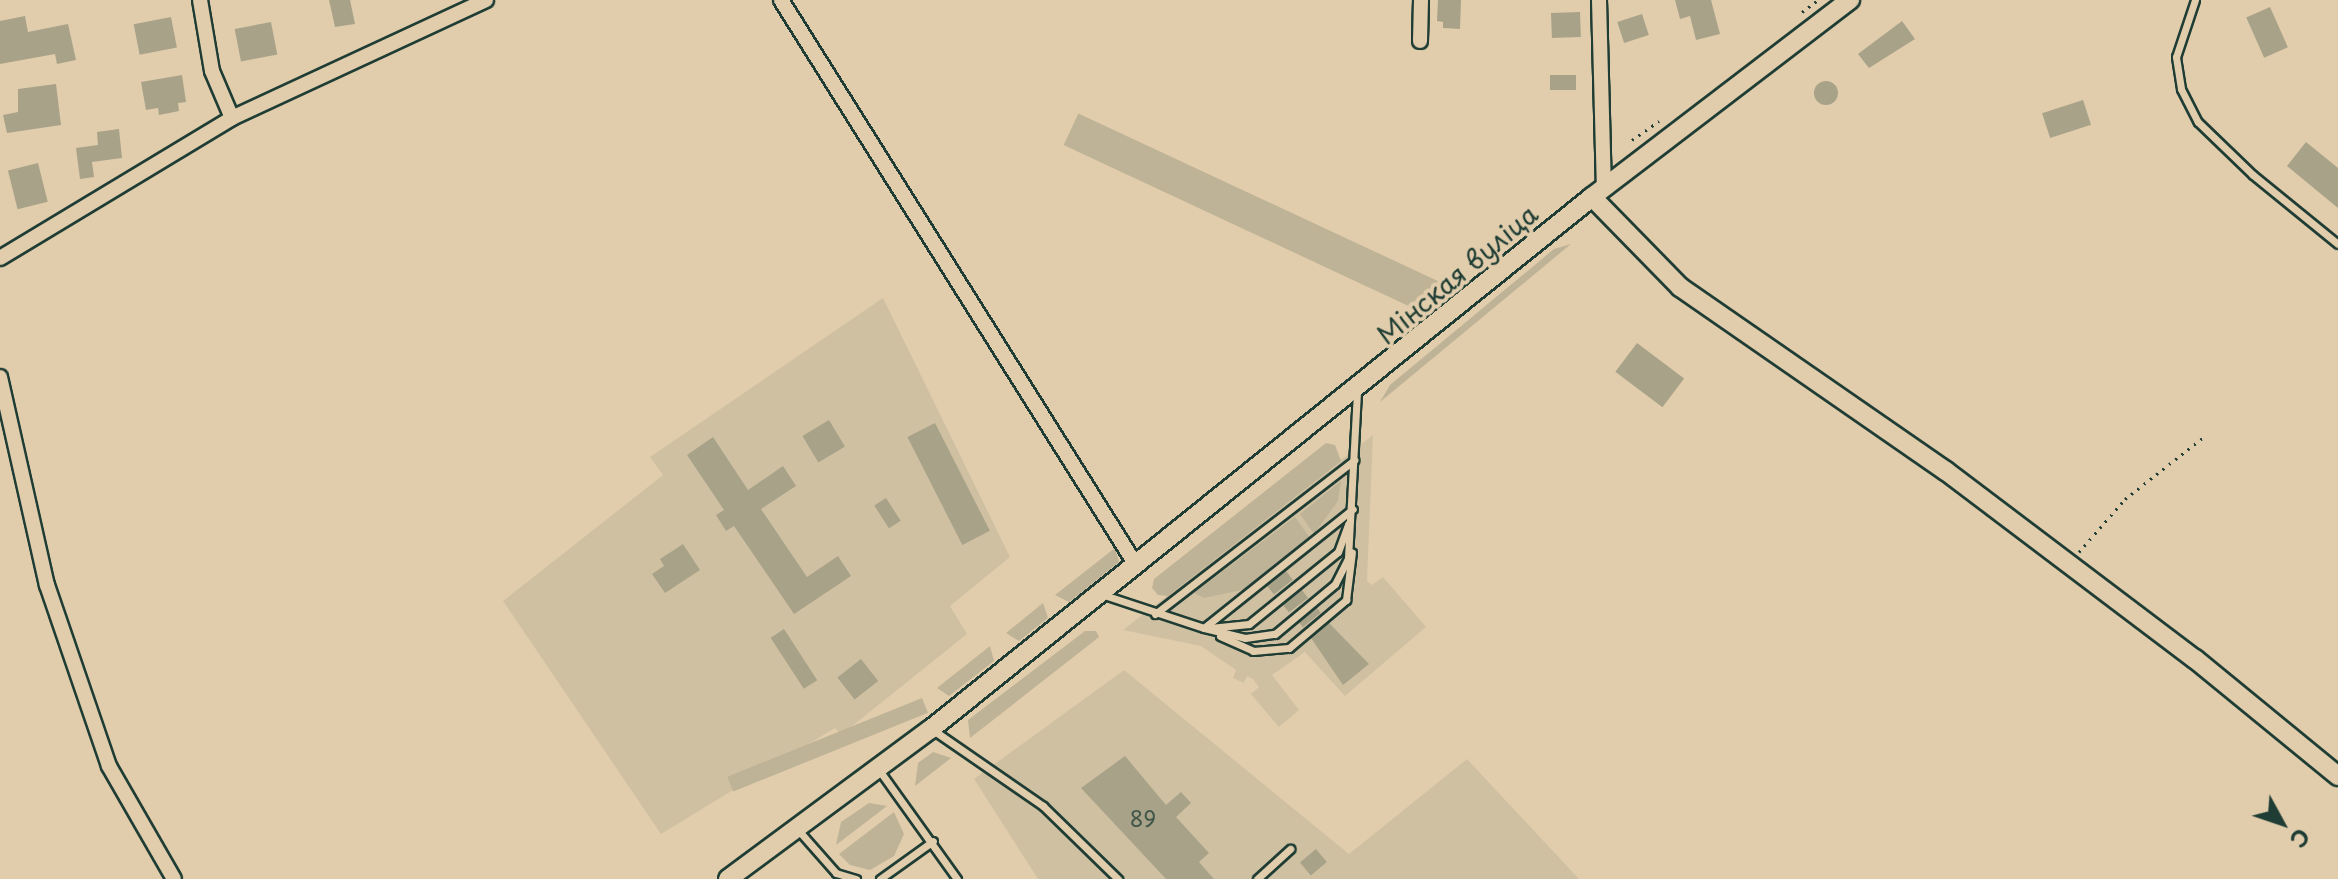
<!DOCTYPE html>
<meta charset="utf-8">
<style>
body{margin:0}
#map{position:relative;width:2338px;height:879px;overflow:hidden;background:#e1cdac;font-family:"Playpen Sans",sans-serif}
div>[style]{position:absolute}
.built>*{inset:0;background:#d0c0a2}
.green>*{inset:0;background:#beb396;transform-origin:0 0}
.building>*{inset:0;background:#a8a289;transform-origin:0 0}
.round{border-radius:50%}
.path>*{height:3px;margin-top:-1.5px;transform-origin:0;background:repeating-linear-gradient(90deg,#1f3d34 0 2px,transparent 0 8px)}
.roads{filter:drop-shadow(2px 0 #1f3d34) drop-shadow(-2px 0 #1f3d34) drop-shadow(0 2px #1f3d34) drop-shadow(0 -2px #1f3d34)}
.service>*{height:7px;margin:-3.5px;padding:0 3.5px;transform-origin:3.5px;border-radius:3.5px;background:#e1cdac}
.minor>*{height:14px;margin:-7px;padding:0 7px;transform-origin:7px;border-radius:7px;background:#e1cdac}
.tertiary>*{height:18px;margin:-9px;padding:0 9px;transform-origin:9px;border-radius:9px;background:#e1cdac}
span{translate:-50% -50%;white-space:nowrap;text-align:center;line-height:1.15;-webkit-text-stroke:8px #e1cdac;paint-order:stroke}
.number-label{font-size:22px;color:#415649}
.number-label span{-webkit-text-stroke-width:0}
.street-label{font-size:26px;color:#1f3d34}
.north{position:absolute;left:2242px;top:783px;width:80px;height:80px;-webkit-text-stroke:6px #e1cdac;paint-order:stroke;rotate:130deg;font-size:22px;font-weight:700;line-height:32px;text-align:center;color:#1f3d34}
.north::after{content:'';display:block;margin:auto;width:28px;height:36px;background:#1f3d34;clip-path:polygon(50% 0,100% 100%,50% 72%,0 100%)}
</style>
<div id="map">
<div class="built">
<i style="clip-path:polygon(883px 298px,1010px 557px,950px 606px,967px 634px,841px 735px,835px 728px,661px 834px,503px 601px,663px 475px,650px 457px)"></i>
<i style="clip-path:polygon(1373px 435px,1367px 581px,1372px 585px,1383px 577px,1426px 627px,1345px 696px,1305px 652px,1272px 675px,1299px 710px,1279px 727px,1251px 694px,1259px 687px,1253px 679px,1247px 676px,1244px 683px,1233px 678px,1236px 670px,1201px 646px,1123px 630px)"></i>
<i style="clip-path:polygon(1124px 670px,1349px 854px,1467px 759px,1579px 879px,1038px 879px,974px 779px)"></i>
</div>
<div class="green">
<i style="clip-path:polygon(1571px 244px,1380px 402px,1390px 385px,1554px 249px)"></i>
<i style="left:1440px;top:282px;width:35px;height:399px;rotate:115deg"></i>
<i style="clip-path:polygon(1326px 443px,1335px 445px,1341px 461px,1168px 596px,1158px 595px,1152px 588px,1154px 579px)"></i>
<i style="clip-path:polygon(1341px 481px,1338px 501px,1314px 534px,1300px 514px)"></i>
<i style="clip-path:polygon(1295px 517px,1310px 538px,1246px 589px,1204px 598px,1194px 593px)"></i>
<i style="clip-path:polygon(1115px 548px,1119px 562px,1069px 602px,1055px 595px)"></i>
<i style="clip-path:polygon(1043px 603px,1048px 618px,1019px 641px,1006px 633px)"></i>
<i style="clip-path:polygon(1085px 631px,1096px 631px,1099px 637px,970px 738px,968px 720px)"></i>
<i style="clip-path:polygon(990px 646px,994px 661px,949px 696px,937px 688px)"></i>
<i style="left:922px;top:698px;width:16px;height:210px;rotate:68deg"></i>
<i style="clip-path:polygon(933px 752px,951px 758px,915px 786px,918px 763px)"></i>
<i style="clip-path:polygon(869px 803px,887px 806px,836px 845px,841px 822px)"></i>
<i style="clip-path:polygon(894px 812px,904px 834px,894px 856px,870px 870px,850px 865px,839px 854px)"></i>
</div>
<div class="building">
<i style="clip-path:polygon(329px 0,350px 0,355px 24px,335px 27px)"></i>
<i style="clip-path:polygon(1438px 0,1461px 0,1460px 29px,1443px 28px,1443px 22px,1437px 21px)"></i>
<i style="clip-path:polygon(1675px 0,1711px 0,1720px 34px,1696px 40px,1690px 16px,1680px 19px)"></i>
<i style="left:2270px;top:7px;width:44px;height:26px;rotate:66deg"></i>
<i style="left:1580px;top:12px;width:25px;height:29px;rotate:88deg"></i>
<i style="left:1642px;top:14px;width:22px;height:26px;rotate:72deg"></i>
<i style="clip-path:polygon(25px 16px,28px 32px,68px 24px,76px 60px,57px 64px,55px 54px,0 64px,0 21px)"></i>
<i style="left:171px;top:17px;width:31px;height:38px;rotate:79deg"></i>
<i style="clip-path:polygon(1902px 21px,1915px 39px,1869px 68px,1858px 54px)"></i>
<i style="left:271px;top:22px;width:33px;height:37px;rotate:79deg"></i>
<i style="clip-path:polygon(182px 75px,186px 102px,178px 103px,179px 111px,159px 115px,158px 108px,146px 110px,141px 82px)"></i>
<i style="left:1550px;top:75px;width:26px;height:15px"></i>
<i class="round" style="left:1814px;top:81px;width:24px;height:24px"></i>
<i style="clip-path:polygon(56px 84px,61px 125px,7px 133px,3px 115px,18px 112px,18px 89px)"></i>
<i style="left:2083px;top:100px;width:26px;height:43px;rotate:72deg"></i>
<i style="clip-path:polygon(119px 129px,122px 158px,92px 162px,94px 177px,80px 179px,76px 148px,98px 145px,97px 132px)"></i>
<i style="clip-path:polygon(2306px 142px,2338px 168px,2338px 208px,2287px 166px)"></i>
<i style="left:38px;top:163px;width:40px;height:31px;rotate:76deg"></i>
<i style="left:1637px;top:343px;width:59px;height:36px;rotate:37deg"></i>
<i style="left:829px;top:420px;width:31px;height:31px;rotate:59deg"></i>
<i style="left:935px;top:423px;width:121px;height:31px;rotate:63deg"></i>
<i style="clip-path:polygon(713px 437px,748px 490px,783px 466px,796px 486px,761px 509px,807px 577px,838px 556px,851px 576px,794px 614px,734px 526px,726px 531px,716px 515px,724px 510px,687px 455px)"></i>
<i style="left:886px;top:498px;width:27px;height:14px;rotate:57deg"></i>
<i style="clip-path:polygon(683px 544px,700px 570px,665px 593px,652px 574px,664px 566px,660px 559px)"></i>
<i style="left:1286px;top:571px;width:11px;height:24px;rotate:52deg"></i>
<i style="left:1302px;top:590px;width:10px;height:24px;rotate:53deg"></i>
<i style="left:1317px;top:608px;width:6px;height:23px;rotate:51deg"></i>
<i style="clip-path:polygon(1329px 623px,1369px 664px,1343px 685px,1311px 638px)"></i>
<i style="left:784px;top:629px;width:61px;height:16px;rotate:57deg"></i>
<i style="left:861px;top:659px;width:28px;height:30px;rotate:52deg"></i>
<i style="clip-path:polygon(1125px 756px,1166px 805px,1181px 792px,1191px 803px,1176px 817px,1209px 853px,1199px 862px,1214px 879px,1166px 879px,1081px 788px)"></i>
<i style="left:1316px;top:849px;width:17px;height:21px;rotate:50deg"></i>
</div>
<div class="path">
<i style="left:1802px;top:12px;width:20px;rotate:-37deg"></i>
<i style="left:1632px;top:140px;width:33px;rotate:-35deg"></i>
<i style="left:2079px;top:552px;width:70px;rotate:-49deg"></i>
<i style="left:2125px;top:499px;width:102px;rotate:-38.2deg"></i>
</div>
<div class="roads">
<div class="service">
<i style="left:2195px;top:0;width:60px;rotate:108.4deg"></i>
<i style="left:2176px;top:57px;width:32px;rotate:81deg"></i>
<i style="left:2181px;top:89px;width:37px;rotate:63deg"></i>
<i style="left:2198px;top:122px;width:76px;rotate:43.9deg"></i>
<i style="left:2253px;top:175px;width:109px;rotate:39.1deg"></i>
<i style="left:1101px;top:594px;width:108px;rotate:18.3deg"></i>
<i style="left:1204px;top:628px;width:42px;rotate:13.7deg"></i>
<i style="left:1245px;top:638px;width:30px;rotate:-8deg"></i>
<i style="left:1275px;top:634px;width:78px;rotate:-39.8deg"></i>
<i style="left:1335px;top:584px;width:29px;rotate:-63deg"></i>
<i style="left:1348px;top:558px;width:167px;rotate:-86.9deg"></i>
<i style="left:1155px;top:614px;width:252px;rotate:-37.7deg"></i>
<i style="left:1205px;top:627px;width:189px;rotate:-38.6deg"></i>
<i style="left:1210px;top:628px;width:39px;rotate:-6deg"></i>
<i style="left:1249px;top:624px;width:114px;rotate:-39deg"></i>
<i style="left:1338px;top:552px;width:30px;rotate:-70deg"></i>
<i style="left:1220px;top:636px;width:36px;rotate:24deg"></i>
<i style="left:1253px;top:651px;width:36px;rotate:-5deg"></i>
<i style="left:1289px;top:648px;width:75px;rotate:-40.1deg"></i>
<i style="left:1346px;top:600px;width:48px;rotate:-82.9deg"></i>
<i style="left:933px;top:730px;width:134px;rotate:34.6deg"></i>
<i style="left:1043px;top:806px;width:105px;rotate:44.2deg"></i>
<i style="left:879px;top:770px;width:134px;rotate:54.4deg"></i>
<i style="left:799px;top:831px;width:56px;rotate:48.6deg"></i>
<i style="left:836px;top:873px;width:21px;rotate:17deg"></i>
<i style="left:880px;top:879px;width:65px;rotate:-35.6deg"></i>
<i style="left:1257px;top:879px;width:45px;rotate:-42.3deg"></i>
</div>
<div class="minor">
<i style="left:200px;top:0;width:72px;rotate:80.4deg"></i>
<i style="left:212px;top:71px;width:51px;rotate:66.9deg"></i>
<i style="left:781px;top:0;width:667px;rotate:57.86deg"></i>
<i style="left:1599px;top:0;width:188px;rotate:88.5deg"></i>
<i style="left:1420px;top:41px;width:41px;rotate:-88.6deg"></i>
<i style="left:0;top:258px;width:271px;rotate:-31.1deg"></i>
<i style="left:232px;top:118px;width:280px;rotate:-24.9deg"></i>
<i style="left:0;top:377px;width:213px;rotate:77.3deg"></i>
<i style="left:47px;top:585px;width:191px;rotate:71.1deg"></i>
<i style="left:109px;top:766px;width:130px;rotate:60.1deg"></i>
</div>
<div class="tertiary">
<i style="left:1592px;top:197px;width:126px;rotate:45.6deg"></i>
<i style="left:1680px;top:287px;width:323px;rotate:34.7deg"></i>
<i style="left:1946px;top:471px;width:312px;rotate:37.1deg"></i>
<i style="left:2195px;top:659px;width:185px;rotate:39.3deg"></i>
<i style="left:728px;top:879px;width:252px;rotate:-36.5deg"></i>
<i style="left:931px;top:729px;width:848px;rotate:-38.83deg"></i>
<i style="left:1592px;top:197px;width:325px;rotate:-37.4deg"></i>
</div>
</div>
<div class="number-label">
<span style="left:1143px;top:818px">89</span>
</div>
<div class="street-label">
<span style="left:1457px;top:274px;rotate:-40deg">Мінская вуліца</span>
</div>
<div class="north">С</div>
</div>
